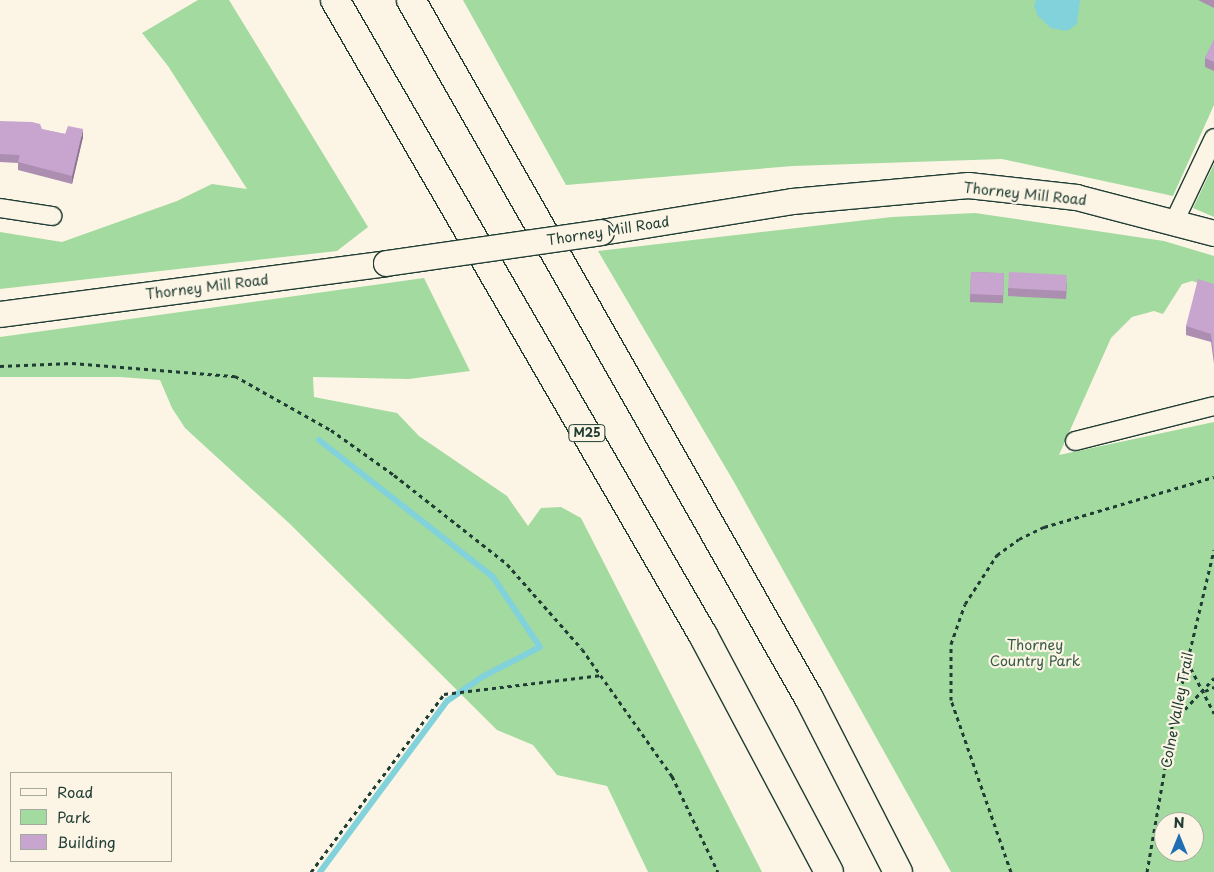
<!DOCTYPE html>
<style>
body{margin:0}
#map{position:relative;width:1214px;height:872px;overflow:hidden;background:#fcf5e5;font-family:"Playpen Sans",sans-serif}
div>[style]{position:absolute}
.green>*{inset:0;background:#a3da9f}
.water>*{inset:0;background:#81d2da}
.stream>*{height:6px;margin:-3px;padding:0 3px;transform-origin:3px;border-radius:3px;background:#81d2da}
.path>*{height:3px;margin-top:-1.5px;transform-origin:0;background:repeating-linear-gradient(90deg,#1f3d34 0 4px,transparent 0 8px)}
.roads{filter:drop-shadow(1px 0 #1f3d34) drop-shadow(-1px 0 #1f3d34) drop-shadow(0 1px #1f3d34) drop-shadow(0 -1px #1f3d34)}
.street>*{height:18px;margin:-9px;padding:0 9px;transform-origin:9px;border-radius:9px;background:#fcf5e5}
.secondary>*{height:25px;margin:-12.5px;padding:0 12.5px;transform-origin:12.5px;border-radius:12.5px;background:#fcf5e5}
.highway>*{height:28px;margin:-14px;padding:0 14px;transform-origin:14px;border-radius:14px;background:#fcf5e5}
.bridges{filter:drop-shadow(1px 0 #1f3d34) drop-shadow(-1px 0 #1f3d34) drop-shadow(0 1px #1f3d34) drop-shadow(0 -1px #1f3d34)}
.secondary-bridge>*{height:25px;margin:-12.5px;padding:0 12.5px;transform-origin:12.5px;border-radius:12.5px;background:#fcf5e5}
.wall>*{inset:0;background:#ac8eb1;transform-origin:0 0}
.shaded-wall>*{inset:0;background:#8c7490}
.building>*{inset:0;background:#c8a5ce;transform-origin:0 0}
span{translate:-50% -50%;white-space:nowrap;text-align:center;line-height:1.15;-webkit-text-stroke:4.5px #fcf5e5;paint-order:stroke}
.shield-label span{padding:1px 4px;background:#fcf5e5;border:1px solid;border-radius:4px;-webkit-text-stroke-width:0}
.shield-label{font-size:12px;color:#1f3d34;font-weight:700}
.street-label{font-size:14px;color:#1f3d34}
.park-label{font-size:14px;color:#395c49}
.legend{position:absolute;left:10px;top:772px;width:162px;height:90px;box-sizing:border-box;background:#fcf5e5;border:1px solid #a4ab9e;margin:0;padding:6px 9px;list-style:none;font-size:15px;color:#1f3d34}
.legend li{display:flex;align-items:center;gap:10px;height:25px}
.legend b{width:25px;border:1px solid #a4ab9e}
.north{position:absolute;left:1154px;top:812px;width:50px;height:50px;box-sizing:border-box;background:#fcf5e5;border:1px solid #a4ab9e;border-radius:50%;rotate:0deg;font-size:14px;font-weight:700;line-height:20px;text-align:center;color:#1f3d34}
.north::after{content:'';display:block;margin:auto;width:18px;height:22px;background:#1f6fb2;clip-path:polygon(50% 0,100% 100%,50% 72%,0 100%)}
</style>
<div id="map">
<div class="green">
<i style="clip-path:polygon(198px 0,229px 0,368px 227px,337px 251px,0 289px,0 232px,62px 242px,177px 201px,212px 184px,247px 189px,168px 66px,142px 33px)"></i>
<i style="clip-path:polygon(463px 0,1214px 0,1214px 105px,1173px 196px,1002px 159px,793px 166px,566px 185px)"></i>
<i style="clip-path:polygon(1214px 164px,1214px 217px,1193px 208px)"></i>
<i style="clip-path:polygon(evenodd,975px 213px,1164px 241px,1214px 256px,1214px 288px,1192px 281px,1182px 284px,1163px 314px,1154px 311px,1132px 317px,1111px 338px,1059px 455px,1214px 422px,1214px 872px,951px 872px,734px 482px,598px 251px,892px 217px,975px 213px,1164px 822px,1194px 822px,1194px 852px,1164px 852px,1164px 822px)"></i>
<i style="clip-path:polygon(424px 278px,470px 371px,409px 379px,313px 377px,314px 397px,397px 413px,419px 436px,507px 496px,528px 526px,541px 508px,561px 507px,581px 518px,762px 872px,648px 872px,607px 786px,557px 775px,533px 745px,497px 730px,290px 524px,185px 428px,172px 408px,160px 380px,120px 377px,0 377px,0 337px)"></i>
</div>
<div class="water">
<i style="clip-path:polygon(1036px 0,1080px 0,1077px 24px,1067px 31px,1051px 28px,1038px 16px,1034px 6px)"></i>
</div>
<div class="stream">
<i style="left:319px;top:440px;width:221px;rotate:38.2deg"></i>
<i style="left:493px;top:577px;width:84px;rotate:56.1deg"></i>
<i style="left:540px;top:647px;width:65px;rotate:152.7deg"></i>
<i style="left:482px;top:677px;width:42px;rotate:145.6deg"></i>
<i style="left:447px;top:701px;width:213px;rotate:126.6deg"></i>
</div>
<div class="path">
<i style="left:0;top:366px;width:72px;rotate:-2.4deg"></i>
<i style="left:72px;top:363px;width:164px;rotate:4.6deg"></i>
<i style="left:235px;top:376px;width:110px;rotate:29.4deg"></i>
<i style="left:331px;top:430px;width:77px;rotate:35.5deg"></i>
<i style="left:394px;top:475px;width:144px;rotate:38.2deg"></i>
<i style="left:507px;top:564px;width:113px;rotate:48.6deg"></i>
<i style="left:582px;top:649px;width:156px;rotate:54.7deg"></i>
<i style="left:672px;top:776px;width:106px;rotate:64.4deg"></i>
<i style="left:1187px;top:661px;width:59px;rotate:62.6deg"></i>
<i style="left:1205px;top:691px;width:10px;rotate:-24deg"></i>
<i style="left:1174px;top:721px;width:59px;rotate:-47.1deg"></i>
<i style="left:311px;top:872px;width:222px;rotate:-53.2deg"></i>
<i style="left:444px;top:694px;width:157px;rotate:-6.9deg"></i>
<i style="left:1011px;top:872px;width:182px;rotate:-109.2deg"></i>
<i style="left:951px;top:700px;width:56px;rotate:-90deg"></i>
<i style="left:951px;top:644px;width:42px;rotate:-70.7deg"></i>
<i style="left:965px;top:604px;width:59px;rotate:-56.9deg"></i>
<i style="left:997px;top:555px;width:27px;rotate:-36deg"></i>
<i style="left:1019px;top:539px;width:28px;rotate:-26deg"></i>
<i style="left:1044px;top:527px;width:177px;rotate:-16.4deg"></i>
<i style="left:1147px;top:872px;width:152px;rotate:-80.2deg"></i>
<i style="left:1173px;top:722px;width:177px;rotate:-76.6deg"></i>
</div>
<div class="roads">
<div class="street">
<i style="left:0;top:208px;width:53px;rotate:8.7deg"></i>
<i style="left:1174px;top:222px;width:93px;rotate:-64.5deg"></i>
<i style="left:1075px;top:441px;width:143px;rotate:-14.1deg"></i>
</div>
<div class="secondary">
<i style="left:601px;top:232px;width:193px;rotate:-9.2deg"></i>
<i style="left:792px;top:201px;width:177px;rotate:-5.2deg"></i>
<i style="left:968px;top:185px;width:109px;rotate:6.3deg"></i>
<i style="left:1076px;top:197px;width:143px;rotate:14.6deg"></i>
<i style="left:0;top:314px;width:389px;rotate:-7.5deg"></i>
</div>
<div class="highway">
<i style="left:335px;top:0;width:734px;rotate:59.91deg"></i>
<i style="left:703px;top:635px;width:268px;rotate:62deg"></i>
<i style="left:411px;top:0;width:806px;rotate:60.32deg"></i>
<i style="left:810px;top:700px;width:193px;rotate:62.9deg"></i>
</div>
</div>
<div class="bridges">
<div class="secondary-bridge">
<i style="left:386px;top:263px;width:217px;rotate:-8.2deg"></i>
</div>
</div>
<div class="wall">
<i style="clip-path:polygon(1198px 0,1214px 0,1214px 8px)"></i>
<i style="clip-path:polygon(1214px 40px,1214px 71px,1205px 67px,1205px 58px)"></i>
<i style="clip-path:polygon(0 121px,65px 134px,83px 137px,72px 184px,18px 170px,18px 163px,0 162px)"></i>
<i style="left:971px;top:272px;width:33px;height:30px;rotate:2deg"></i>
<i style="clip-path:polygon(1067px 283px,1066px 299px,1008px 296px,1008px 288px)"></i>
<i style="clip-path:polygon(1214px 284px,1214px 364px,1211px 342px,1186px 335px,1186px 326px)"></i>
</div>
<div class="shaded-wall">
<i style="clip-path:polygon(83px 129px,83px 137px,72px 184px,72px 176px)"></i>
</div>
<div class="building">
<i style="clip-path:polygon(1214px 40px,1214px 62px,1205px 58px)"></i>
<i style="clip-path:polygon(0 121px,32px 122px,40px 124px,42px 129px,65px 134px,68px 126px,83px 129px,72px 176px,18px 162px,20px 155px,0 154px)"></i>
<i style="left:971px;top:272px;width:33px;height:22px;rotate:2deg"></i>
<i style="left:1009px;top:272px;width:58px;height:16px;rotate:3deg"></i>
<i style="clip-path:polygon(1198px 279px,1214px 284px,1214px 356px,1211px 334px,1186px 326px)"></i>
</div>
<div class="shield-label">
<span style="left:587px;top:433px">M25</span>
</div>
<div class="street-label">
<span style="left:1025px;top:194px;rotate:6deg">Thorney Mill Road</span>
<span style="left:608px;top:231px;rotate:-9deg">Thorney Mill Road</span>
<span style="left:207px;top:287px;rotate:-7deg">Thorney Mill Road</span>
<span style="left:1177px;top:710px;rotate:-79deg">Colne Valley Trail</span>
</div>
<div class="park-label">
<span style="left:1035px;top:653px">Thorney<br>Country Park</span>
</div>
<ul class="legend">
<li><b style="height:6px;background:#fcf5e5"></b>Road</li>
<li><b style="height:14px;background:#a3da9f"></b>Park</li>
<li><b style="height:14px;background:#c8a5ce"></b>Building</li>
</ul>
<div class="north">N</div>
</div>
